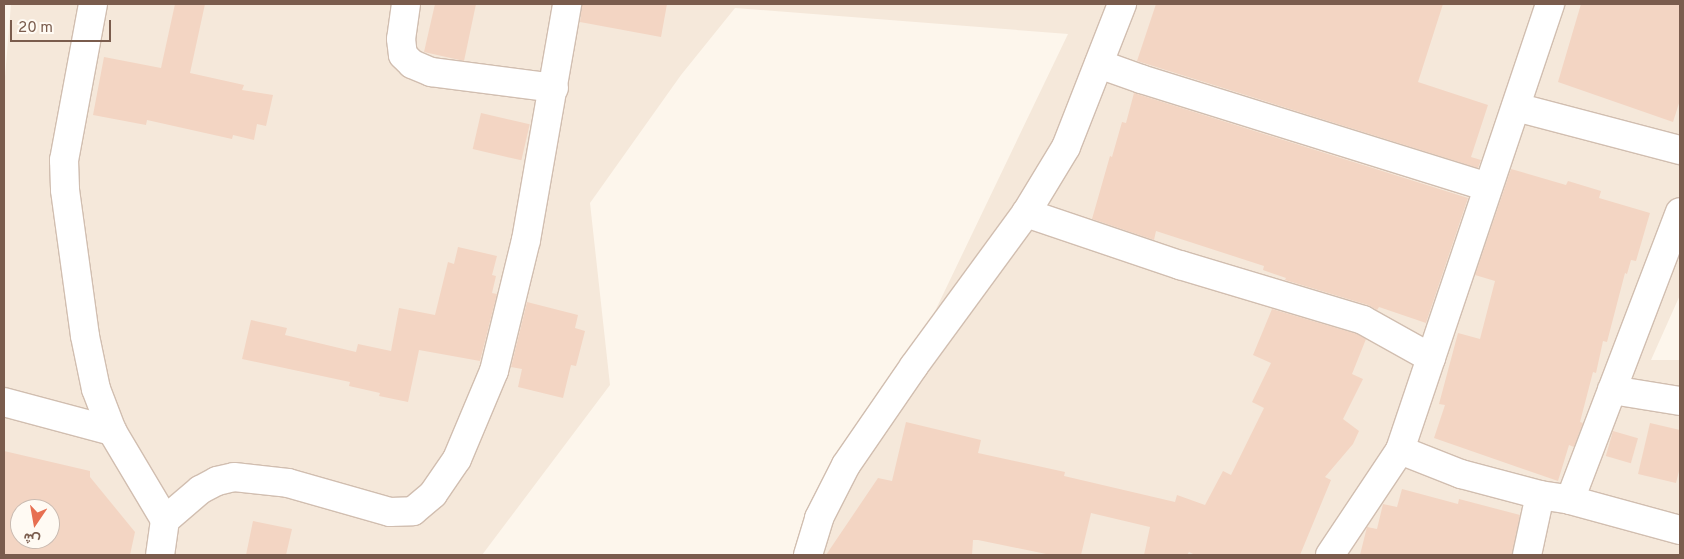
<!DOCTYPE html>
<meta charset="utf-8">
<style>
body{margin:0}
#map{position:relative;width:1684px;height:559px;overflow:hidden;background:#fdf6ec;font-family:Overpass,Vazirmatn,sans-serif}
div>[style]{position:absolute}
.residential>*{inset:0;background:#f5e8da}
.building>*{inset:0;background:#f3d5c3;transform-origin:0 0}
.roads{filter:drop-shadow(1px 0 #d1beb0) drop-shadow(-1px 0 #d1beb0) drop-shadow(0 1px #d1beb0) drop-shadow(0 -1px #d1beb0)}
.minor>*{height:28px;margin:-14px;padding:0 14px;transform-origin:14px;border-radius:14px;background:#fff}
span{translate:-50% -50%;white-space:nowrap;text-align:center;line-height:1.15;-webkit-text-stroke:4.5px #fffaf3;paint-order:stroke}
.frame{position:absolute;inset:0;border:5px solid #7a5c4d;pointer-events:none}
.north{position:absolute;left:10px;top:499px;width:50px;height:50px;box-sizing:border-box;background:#fffaf3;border:1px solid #cabbb1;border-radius:50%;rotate:192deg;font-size:14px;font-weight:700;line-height:20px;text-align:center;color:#7a5c4d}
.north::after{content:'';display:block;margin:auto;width:18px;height:22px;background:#e76f51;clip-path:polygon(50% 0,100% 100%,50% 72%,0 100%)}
.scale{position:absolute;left:10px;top:20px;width:101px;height:22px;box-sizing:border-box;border:2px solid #7a5c4d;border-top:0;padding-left:6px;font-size:15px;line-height:18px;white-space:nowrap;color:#7a5c4d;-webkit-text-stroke:4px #fffaf3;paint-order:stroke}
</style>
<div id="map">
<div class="residential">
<i style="clip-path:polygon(evenodd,11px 4px,1680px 4px,1680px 295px,1651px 360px,1680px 360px,1680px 555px,818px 555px,1068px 34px,735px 8px,681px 75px,590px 203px,610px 385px,482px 555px,4px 555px,4px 89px,11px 4px,20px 509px,50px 509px,50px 539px,20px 539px,20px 509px)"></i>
</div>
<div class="building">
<i style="clip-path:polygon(175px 4px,205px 4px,190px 73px,244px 85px,242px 90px,273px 95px,266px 126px,257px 124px,254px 140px,233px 135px,232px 139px,147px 120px,146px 125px,93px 115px,104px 57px,161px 68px)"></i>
<i style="clip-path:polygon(435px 4px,476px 4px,464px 61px,424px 52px)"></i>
<i style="clip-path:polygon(582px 4px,667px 4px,661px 37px,580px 22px)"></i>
<i style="clip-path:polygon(1156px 4px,1443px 4px,1418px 82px,1488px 105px,1471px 157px,1481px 160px,1478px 168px,1137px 61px)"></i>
<i style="clip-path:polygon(1581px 4px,1680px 4px,1680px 100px,1673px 122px,1558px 82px)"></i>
<i style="clip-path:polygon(1134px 93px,1468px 198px,1426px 323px,1379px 307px,1377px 310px,1368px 305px,1285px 280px,1286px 278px,1263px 270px,1264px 266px,1156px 231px,1154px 240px,1092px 219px,1110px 156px,1112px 157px,1122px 122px,1126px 123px)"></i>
<i style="left:481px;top:113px;width:50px;height:37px;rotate:13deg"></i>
<i style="clip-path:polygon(1511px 169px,1566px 185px,1568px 181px,1601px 191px,1599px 198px,1650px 213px,1636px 261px,1631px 260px,1627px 274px,1625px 273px,1607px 342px,1603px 341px,1596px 373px,1593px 372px,1580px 422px,1583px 423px,1574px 447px,1569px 445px,1558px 481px,1434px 438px,1445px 405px,1439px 404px,1458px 333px,1480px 339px,1495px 281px,1475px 275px)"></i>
<i style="clip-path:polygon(458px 247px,497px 256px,492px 275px,496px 276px,492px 293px,497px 294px,480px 361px,419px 350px,408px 402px,379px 396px,380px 393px,349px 386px,350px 382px,242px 359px,251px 320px,287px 328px,285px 335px,356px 352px,358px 344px,391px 351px,399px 308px,435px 315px,448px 262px,454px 264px)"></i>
<i style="clip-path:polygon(527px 302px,578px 315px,575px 328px,585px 331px,576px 366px,571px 365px,563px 398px,518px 387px,522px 369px,511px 367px)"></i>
<i style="clip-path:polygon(1272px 309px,1357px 334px,1366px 339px,1352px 374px,1363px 379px,1343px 419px,1359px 431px,1353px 444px,1325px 477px,1331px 480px,1300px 555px,1195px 555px,1189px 552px,1187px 555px,1144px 555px,1150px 527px,1091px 513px,1081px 555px,1051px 555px,978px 540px,973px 540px,972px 555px,826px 555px,878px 478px,892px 481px,906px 422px,981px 440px,978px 453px,1065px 472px,1064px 476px,1175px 502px,1177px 495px,1205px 505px,1223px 471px,1231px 475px,1264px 408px,1252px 402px,1271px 363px,1253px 355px)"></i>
<i style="clip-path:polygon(1650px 423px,1680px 430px,1680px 467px,1676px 483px,1638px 474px)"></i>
<i style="left:1613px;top:431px;width:26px;height:26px;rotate:16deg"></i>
<i style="clip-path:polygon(evenodd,4px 451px,90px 471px,90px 477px,135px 532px,130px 555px,4px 555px,4px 451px,20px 509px,50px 509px,50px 539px,20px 539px,20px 509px)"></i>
<i style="clip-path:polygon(1402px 489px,1458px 504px,1459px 499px,1520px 515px,1512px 555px,1360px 555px,1367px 527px,1377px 529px,1383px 504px,1397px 507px)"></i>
<i style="clip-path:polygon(253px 521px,292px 529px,286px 555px,246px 555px)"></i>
</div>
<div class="roads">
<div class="minor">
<i style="left:93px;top:4px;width:159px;rotate:100.5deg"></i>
<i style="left:64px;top:160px;width:30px;rotate:88deg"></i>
<i style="left:65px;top:190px;width:147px;rotate:82.2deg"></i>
<i style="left:85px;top:336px;width:54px;rotate:78.3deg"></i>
<i style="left:96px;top:389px;width:45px;rotate:69.1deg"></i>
<i style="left:112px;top:431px;width:104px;rotate:59.2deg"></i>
<i style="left:165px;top:520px;width:35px;rotate:98deg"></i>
<i style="left:406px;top:4px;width:35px;rotate:98deg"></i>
<i style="left:401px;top:39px;width:16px;rotate:83deg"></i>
<i style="left:403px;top:55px;width:13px;rotate:45deg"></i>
<i style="left:412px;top:64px;width:21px;rotate:23deg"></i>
<i style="left:431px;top:72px;width:124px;rotate:7.4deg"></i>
<i style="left:1099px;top:64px;width:45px;rotate:19.7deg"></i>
<i style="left:1141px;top:79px;width:362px;rotate:17.3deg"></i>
<i style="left:1516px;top:107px;width:170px;rotate:14.7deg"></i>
<i style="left:1026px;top:213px;width:163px;rotate:18.7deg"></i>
<i style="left:1180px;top:265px;width:191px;rotate:16.7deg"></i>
<i style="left:1363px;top:320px;width:78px;rotate:29.2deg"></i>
<i style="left:1612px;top:390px;width:69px;rotate:9.2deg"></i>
<i style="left:4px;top:402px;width:112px;rotate:15deg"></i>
<i style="left:1400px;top:450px;width:66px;rotate:21.5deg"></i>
<i style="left:1461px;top:474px;width:82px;rotate:14.9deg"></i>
<i style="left:1540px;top:495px;width:30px;rotate:9deg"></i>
<i style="left:1570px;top:500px;width:308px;rotate:-69.1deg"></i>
<i style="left:1570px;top:500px;width:114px;rotate:15.3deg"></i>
<i style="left:165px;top:520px;width:46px;rotate:-40.6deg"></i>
<i style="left:200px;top:490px;width:19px;rotate:-28deg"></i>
<i style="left:217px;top:481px;width:17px;rotate:-13deg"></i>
<i style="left:234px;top:477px;width:54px;rotate:6.3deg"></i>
<i style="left:288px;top:483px;width:106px;rotate:15.9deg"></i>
<i style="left:390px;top:512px;width:23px;rotate:-2deg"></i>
<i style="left:413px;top:511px;width:26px;rotate:-40deg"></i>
<i style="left:433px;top:494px;width:42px;rotate:-55.6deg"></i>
<i style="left:457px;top:459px;width:95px;rotate:-67.2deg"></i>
<i style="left:494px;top:371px;width:135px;rotate:-76.3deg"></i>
<i style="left:526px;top:240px;width:240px;rotate:-80.1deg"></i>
<i style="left:808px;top:555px;width:39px;rotate:-73deg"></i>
<i style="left:819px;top:518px;width:59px;rotate:-63deg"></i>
<i style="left:846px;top:465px;width:120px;rotate:-55.5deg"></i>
<i style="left:914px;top:366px;width:190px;rotate:-53.8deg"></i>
<i style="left:1026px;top:213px;width:77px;rotate:-58.8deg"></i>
<i style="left:1066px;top:147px;width:154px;rotate:-68.6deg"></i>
<i style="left:1330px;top:555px;width:126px;rotate:-56.3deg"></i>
<i style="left:1400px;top:450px;width:471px;rotate:-71.4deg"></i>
<i style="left:1527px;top:555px;width:61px;rotate:-77.8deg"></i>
</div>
</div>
<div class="frame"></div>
<div class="north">ش</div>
<div class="scale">20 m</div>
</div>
